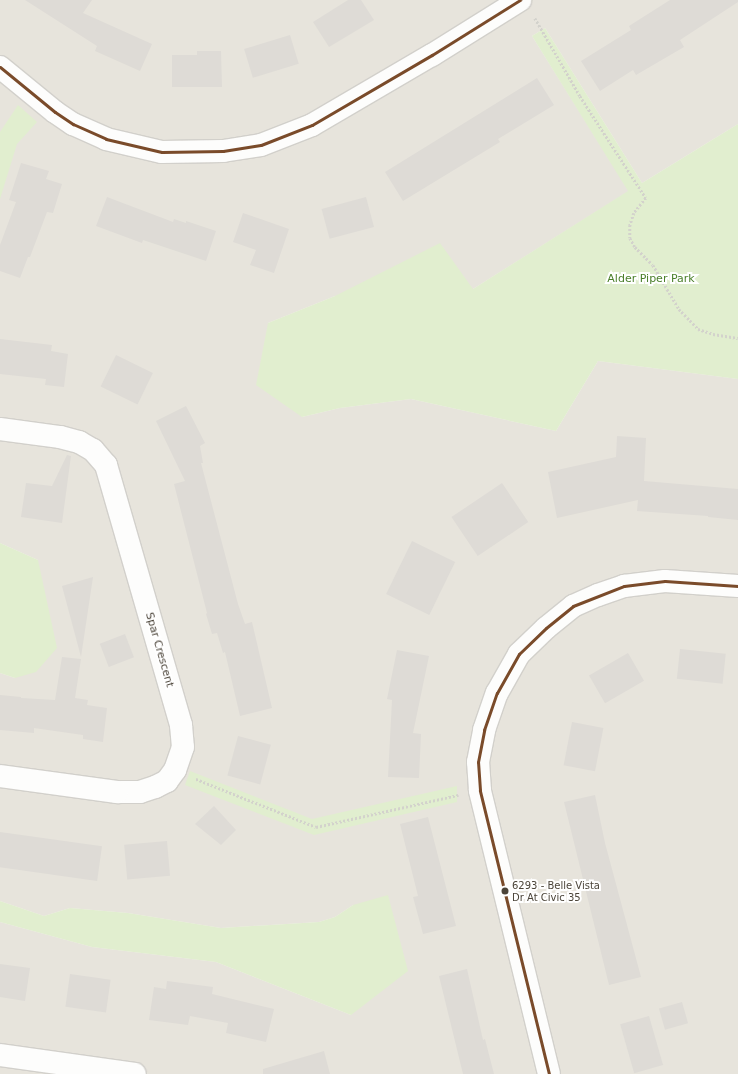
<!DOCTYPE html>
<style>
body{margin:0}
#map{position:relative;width:738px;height:1074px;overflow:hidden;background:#f4f2ee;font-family:"DejaVu Sans",sans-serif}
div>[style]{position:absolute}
.residential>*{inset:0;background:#e7e4dc}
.green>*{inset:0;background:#e1eecf}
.building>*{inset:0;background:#dedbd6;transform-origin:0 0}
.path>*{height:2.5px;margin-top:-1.25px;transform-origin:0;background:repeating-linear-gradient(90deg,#d3d2cc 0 2px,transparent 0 4px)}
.roads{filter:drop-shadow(1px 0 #d2d0cb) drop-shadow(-1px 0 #d2d0cb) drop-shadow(0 1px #d2d0cb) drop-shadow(0 -1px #d2d0cb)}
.minor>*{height:22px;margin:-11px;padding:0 11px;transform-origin:11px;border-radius:11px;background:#fdfdfc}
.bus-1>*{height:3px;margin:-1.5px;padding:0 1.5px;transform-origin:1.5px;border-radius:1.5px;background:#7a4b2a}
.dots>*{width:11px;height:11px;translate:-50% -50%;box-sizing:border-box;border:2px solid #fff;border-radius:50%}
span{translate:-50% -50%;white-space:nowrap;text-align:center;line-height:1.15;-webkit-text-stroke:4px #fff;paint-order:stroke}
.bus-label{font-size:10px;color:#4b4439}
.left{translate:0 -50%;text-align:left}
.park-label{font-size:11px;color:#4a7f2a}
.street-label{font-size:11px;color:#4b4439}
</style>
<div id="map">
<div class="residential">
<i style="clip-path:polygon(0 0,738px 0,738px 124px,642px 183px,545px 28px,532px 36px,629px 191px,473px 289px,335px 296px,268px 323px,302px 417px,340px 408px,411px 399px,556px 431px,598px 361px,738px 379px,738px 1074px,0 1074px,0 922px,92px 947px,216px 962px,351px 1015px,353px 905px,335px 917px,319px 922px,221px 928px,128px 913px,70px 908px,44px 916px,0 901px,0 673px,15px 678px,38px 560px,0 543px)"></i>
</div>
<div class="green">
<i style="clip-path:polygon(545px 28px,642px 183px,738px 124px,738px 379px,598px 361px,556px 431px,411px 399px,340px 408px,302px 417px,256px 385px,268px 323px,335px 296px,440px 243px,473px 289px,628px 191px,532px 36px)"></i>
<i style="clip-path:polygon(18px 105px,37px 122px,17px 144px,0 199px,0 132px)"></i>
<i style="clip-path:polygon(0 543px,38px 560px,57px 648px,36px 672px,15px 678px,0 673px)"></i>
<i style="clip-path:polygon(190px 771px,312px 819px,457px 786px,457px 802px,314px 835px,185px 785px)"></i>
<i style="clip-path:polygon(388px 895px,408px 971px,351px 1015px,216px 962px,92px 947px,0 922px,0 901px,44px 916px,70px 908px,128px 913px,221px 928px,319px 922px,335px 917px,353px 905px)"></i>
</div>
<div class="building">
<i style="clip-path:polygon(25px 0,92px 0,83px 13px,152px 44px,140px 71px,95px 51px,97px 46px)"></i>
<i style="clip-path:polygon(348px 0,361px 0,374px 20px,329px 47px,313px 22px)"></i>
<i style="clip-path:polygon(670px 0,738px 0,738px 2px,680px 40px,684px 47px,636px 75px,633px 70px,600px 91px,581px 61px,631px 30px,629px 26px)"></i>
<i style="left:290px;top:35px;width:30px;height:48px;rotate:73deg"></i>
<i style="clip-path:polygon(197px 51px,221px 51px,222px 87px,172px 87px,172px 55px,197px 55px)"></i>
<i style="clip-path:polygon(537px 78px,554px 105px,498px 139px,500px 142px,403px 201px,385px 172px)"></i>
<i style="clip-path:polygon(21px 163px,49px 171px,46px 179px,62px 184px,53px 213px,47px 212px,30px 257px,28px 257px,20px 278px,0 271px,0 245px,16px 202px,9px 200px)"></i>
<i style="clip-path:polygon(107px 197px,173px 222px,174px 219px,186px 223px,186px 221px,216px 231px,206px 261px,143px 240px,142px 243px,96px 226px)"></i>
<i style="left:366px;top:197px;width:31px;height:46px;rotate:75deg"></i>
<i style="clip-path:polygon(243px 213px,289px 229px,274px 273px,250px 265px,256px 250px,233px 242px)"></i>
<i style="clip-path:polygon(0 339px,52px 345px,51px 351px,68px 354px,64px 387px,45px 385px,46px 379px,0 374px)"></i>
<i style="left:116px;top:355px;width:41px;height:35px;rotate:26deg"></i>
<i style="clip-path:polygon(186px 406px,205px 443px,200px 446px,203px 463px,201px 463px,238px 604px,245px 624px,252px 622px,272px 708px,240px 716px,225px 652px,223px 653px,217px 633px,212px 634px,206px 614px,207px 613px,174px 484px,185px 481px,156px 421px)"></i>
<i style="clip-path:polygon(617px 436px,646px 438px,644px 481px,738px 489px,738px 520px,708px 517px,708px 516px,637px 511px,638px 500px,557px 518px,548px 472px,616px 457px)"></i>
<i style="clip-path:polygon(67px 455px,71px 456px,62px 523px,21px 517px,26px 483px,52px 486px)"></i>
<i style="left:502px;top:483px;width:47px;height:61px;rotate:56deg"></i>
<i style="left:412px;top:541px;width:48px;height:59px;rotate:26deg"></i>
<i style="clip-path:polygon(93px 577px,81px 657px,62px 586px)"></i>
<i style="left:125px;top:634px;width:25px;height:27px;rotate:69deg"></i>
<i style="left:680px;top:649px;width:46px;height:30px;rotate:6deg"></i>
<i style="clip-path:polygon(397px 650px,429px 656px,413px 733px,421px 734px,419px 778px,388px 777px,392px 700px,387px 699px)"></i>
<i style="left:628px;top:653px;width:32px;height:45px;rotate:60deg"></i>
<i style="clip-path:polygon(62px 657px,81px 659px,75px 698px,88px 700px,87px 705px,107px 708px,103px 742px,83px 739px,83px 735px,34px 728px,34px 733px,0 730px,0 695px,21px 697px,21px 698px,55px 700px)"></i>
<i style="left:572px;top:722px;width:32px;height:44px;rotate:11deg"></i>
<i style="left:238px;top:736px;width:34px;height:41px;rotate:15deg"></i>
<i style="clip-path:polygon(595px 795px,605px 843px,641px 977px,609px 985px,564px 802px)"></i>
<i style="clip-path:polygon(214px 806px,236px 830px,221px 845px,195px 824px)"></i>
<i style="clip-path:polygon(428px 817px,456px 926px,423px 934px,413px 897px,418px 896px,400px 824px)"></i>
<i style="left:0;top:832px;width:103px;height:35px;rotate:8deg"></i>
<i style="left:167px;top:841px;width:35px;height:43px;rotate:85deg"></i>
<i style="clip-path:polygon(0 964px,30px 968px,25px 1001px,0 997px)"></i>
<i style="clip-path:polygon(467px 969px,483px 1040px,485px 1039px,494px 1074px,463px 1074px,439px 976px)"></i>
<i style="left:70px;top:974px;width:41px;height:33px;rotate:8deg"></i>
<i style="clip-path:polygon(167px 981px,213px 987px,212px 994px,274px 1009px,266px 1042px,226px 1033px,228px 1023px,190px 1016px,188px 1025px,149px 1020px,154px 987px,166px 989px)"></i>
<i style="left:682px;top:1002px;width:22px;height:24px;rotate:74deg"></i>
<i style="left:649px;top:1016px;width:51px;height:30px;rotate:74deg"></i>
<i style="clip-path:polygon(324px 1051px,330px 1074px,263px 1074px,263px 1069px)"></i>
</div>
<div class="path">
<i style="left:535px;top:18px;width:90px;rotate:60deg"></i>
<i style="left:580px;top:96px;width:121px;rotate:57.1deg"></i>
<i style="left:646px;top:198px;width:19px;rotate:129deg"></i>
<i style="left:634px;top:213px;width:13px;rotate:108deg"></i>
<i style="left:630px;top:225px;width:13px;rotate:90deg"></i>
<i style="left:630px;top:238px;width:10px;rotate:61deg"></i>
<i style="left:635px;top:247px;width:25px;rotate:45deg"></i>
<i style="left:653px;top:265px;width:51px;rotate:59.4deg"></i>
<i style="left:679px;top:309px;width:28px;rotate:46deg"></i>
<i style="left:698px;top:329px;width:16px;rotate:18deg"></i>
<i style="left:713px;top:334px;width:25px;rotate:9deg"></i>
<i style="left:196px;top:779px;width:129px;rotate:21.8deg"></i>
<i style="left:316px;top:827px;width:146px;rotate:-12.7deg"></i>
</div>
<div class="roads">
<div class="minor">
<i style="left:0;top:67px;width:71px;rotate:39.3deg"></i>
<i style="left:55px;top:112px;width:22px;rotate:34deg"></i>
<i style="left:73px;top:124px;width:36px;rotate:24deg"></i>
<i style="left:106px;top:139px;width:57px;rotate:13.1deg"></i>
<i style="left:162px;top:152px;width:61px;rotate:-0.9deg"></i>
<i style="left:223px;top:151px;width:38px;rotate:-9deg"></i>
<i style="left:261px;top:145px;width:55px;rotate:-21.4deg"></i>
<i style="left:312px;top:125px;width:139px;rotate:-30.3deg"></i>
<i style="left:432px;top:55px;width:104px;rotate:-32deg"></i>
<i style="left:0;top:429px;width:61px;rotate:7.6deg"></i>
<i style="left:60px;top:437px;width:20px;rotate:15deg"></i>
<i style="left:79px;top:442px;width:16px;rotate:30deg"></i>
<i style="left:93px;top:450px;width:20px;rotate:49deg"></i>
<i style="left:106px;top:465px;width:271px;rotate:73.9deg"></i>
<i style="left:181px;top:725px;width:22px;rotate:85deg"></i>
<i style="left:183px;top:747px;width:24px;rotate:109deg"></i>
<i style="left:175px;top:770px;width:14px;rotate:126deg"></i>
<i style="left:167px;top:781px;width:13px;rotate:153deg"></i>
<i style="left:155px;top:787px;width:16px;rotate:162deg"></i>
<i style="left:140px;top:792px;width:23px;rotate:180deg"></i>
<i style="left:117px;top:792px;width:118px;rotate:-172.2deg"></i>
<i style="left:0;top:1055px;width:136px;rotate:8deg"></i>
<i style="left:549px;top:1074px;width:292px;rotate:-103.7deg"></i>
<i style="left:480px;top:790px;width:28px;rotate:-94deg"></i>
<i style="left:478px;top:762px;width:33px;rotate:-79deg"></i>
<i style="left:484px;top:730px;width:39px;rotate:-71deg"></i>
<i style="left:497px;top:693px;width:45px;rotate:-60.6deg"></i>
<i style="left:519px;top:654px;width:37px;rotate:-44deg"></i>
<i style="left:546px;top:628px;width:35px;rotate:-39deg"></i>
<i style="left:573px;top:606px;width:27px;rotate:-24deg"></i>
<i style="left:598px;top:595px;width:28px;rotate:-19deg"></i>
<i style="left:624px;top:586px;width:41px;rotate:-7deg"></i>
<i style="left:665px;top:581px;width:73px;rotate:3.9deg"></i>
</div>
</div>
<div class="bus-1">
<i style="left:0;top:67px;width:71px;rotate:39.3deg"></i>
<i style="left:55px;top:112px;width:22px;rotate:34deg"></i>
<i style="left:73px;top:124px;width:36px;rotate:24deg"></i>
<i style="left:106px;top:139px;width:57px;rotate:13.1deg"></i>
<i style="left:162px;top:152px;width:61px;rotate:-0.9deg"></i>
<i style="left:223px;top:151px;width:38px;rotate:-9deg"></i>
<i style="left:261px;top:145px;width:55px;rotate:-21.4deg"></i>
<i style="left:312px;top:125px;width:139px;rotate:-30.3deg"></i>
<i style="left:432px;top:55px;width:104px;rotate:-32deg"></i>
<i style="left:549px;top:1074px;width:292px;rotate:-103.7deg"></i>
<i style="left:480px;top:790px;width:28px;rotate:-94deg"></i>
<i style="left:478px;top:762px;width:33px;rotate:-79deg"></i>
<i style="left:484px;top:730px;width:39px;rotate:-71deg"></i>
<i style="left:497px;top:693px;width:45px;rotate:-60.6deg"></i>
<i style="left:519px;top:654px;width:37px;rotate:-44deg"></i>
<i style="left:546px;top:628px;width:35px;rotate:-39deg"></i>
<i style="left:573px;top:606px;width:55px;rotate:-21.4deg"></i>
<i style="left:624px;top:586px;width:41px;rotate:-7deg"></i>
<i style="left:665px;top:581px;width:73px;rotate:3.9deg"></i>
</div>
<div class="dots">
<i style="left:505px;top:891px;background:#4b4439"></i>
</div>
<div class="bus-label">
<span class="left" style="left:512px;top:891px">6293 - Belle Vista<br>Dr At Civic 35</span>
</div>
<div class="park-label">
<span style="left:651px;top:279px">Alder Piper Park</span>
</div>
<div class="street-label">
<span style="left:159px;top:650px;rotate:74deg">Spar Crescent</span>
</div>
</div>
